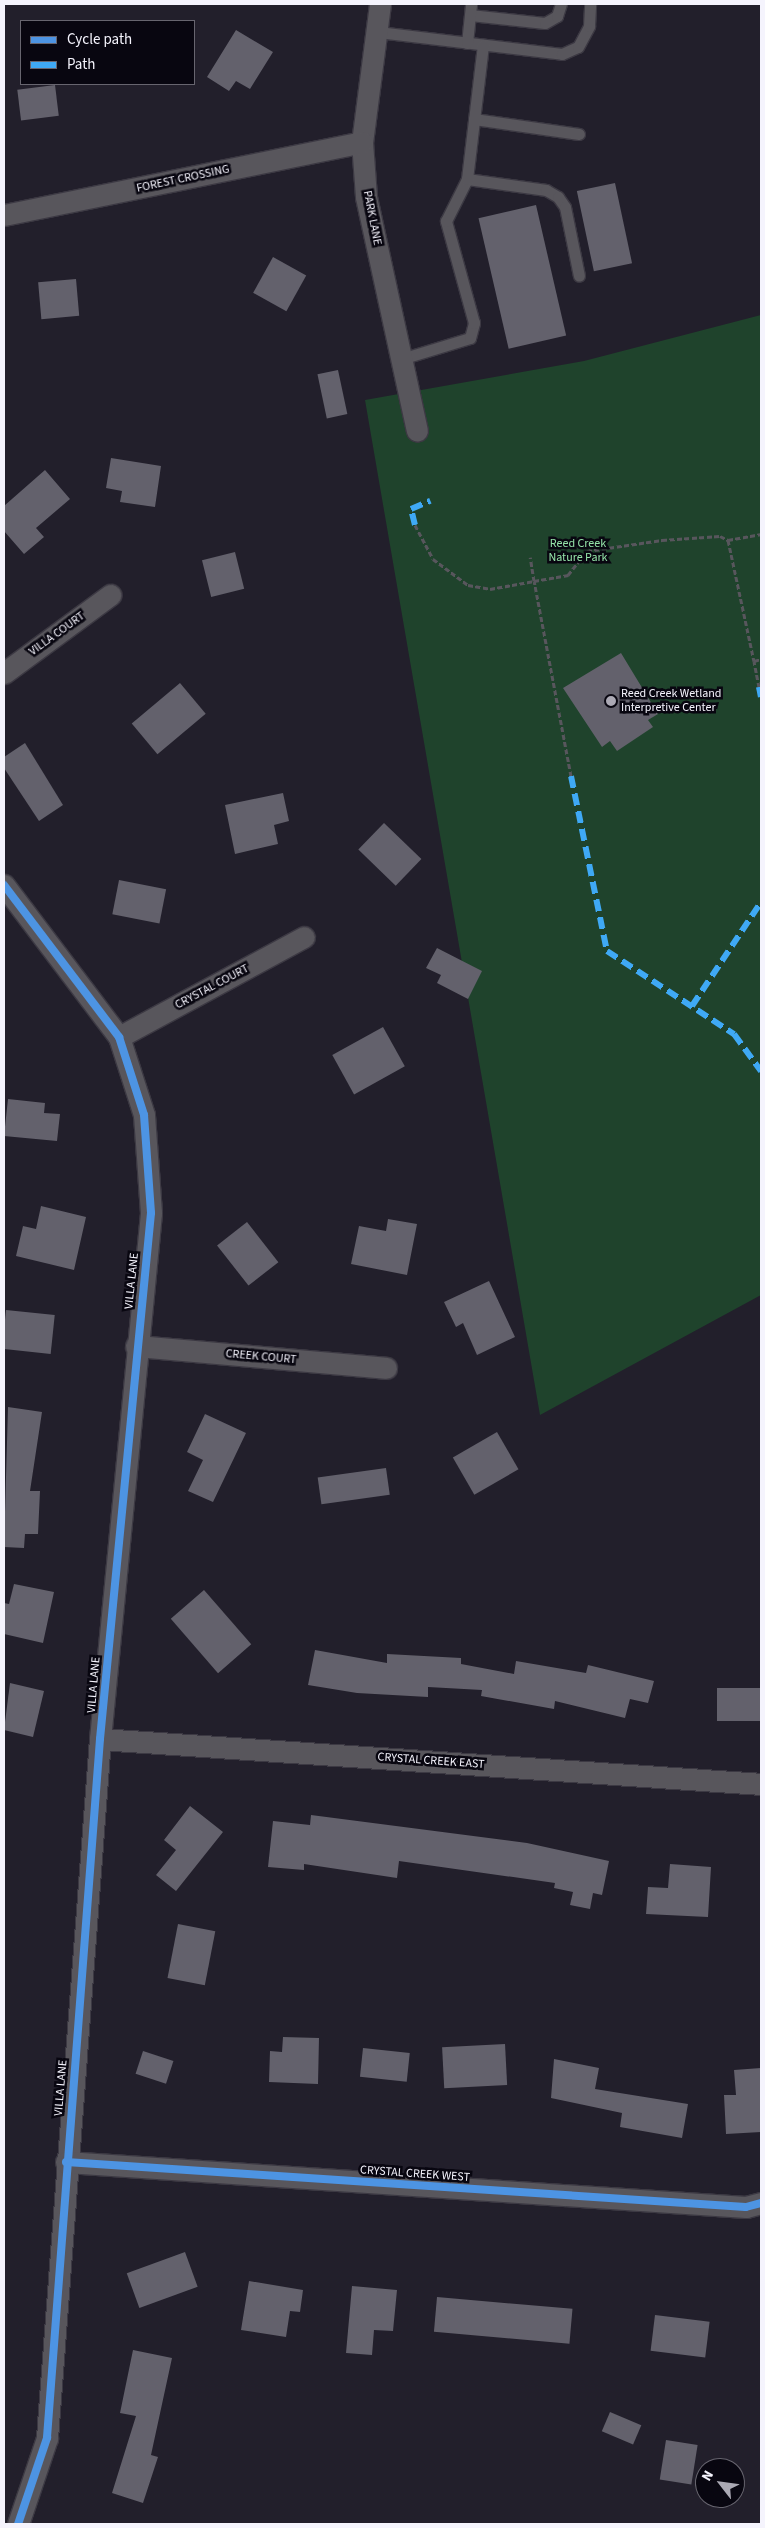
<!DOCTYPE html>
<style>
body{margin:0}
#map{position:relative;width:765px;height:2528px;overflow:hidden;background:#221f2b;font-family:"Source Sans 3",sans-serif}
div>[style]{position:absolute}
.green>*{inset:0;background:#1f432c}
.building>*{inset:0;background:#63616c;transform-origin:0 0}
.path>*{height:3px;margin-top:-1.5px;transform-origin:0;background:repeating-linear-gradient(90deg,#58565d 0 5px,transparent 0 7.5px)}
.roads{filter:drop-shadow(1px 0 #3c3943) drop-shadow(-1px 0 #3c3943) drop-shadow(0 1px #3c3943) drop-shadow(0 -1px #3c3943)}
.lane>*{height:11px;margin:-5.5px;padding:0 5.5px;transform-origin:5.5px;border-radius:5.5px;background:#58565c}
.street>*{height:21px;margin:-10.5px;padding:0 10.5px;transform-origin:10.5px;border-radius:10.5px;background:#58565c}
.quiet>*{height:6px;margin-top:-3px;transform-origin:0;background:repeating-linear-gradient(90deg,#3fa9f5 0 12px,transparent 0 18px)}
.cycleway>*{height:8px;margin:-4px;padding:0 4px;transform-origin:4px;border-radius:4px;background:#4d94e3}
.dots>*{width:14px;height:14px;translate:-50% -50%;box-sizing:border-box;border:2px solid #080610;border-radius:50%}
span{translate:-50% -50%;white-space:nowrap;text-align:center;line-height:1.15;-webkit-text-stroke:5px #080610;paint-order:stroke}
.street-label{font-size:12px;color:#f5f4fd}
.park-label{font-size:12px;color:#94e3a8}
.poi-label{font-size:12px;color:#f5f4fd}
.left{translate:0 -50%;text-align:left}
.frame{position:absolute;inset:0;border:5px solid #f5f4fd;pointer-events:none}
.legend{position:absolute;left:20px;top:20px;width:175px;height:65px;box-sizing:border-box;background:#080610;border:1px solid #67656f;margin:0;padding:6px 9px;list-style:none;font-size:15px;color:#f5f4fd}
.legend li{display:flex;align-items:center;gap:10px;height:25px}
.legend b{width:25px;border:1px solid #67656f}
.north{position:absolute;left:695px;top:2458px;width:50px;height:50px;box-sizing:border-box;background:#080610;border:1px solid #67656f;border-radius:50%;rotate:300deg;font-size:14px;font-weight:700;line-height:20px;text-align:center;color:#f5f4fd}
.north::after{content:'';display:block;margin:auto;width:18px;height:22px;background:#aba9b4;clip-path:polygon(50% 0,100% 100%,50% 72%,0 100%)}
</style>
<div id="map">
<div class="green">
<i style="clip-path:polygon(761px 315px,761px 1295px,540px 1415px,365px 400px,584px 361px)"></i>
</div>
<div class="building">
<i style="clip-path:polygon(236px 30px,273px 52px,250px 89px,236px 81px,229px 91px,207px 77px)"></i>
<i style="left:55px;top:85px;width:31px;height:38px;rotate:83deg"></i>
<i style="left:615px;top:183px;width:82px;height:39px;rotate:78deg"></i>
<i style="left:536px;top:205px;width:134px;height:59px;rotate:77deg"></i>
<i style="left:273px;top:257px;width:38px;height:41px;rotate:29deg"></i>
<i style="left:76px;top:279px;width:37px;height:38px;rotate:85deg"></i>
<i style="left:338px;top:370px;width:45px;height:21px;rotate:78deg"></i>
<i style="clip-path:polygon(111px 458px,161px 466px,155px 507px,120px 502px,122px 491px,106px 488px)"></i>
<i style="clip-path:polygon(45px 470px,70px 499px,36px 528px,44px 537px,24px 554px,4px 531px,4px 506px)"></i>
<i style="left:235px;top:552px;width:38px;height:34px;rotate:76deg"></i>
<i style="clip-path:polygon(621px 653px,658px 714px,648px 720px,653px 727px,617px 751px,610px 741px,602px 747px,563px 688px)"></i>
<i style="left:180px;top:683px;width:40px;height:63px;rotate:50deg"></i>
<i style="clip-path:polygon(25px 743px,63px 805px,39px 821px,4px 768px,4px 757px)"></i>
<i style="clip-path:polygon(283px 793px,289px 821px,274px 825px,278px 844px,235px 854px,225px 805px)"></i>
<i style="left:384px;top:823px;width:52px;height:37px;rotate:44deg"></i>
<i style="left:119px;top:880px;width:48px;height:35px;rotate:11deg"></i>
<i style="clip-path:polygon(437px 948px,482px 971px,468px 999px,437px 983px,441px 975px,426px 968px)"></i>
<i style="left:383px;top:1027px;width:45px;height:58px;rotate:61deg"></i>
<i style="clip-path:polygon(8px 1099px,45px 1103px,44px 1113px,60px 1114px,57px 1141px,4px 1136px)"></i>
<i style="clip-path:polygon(41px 1206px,86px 1217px,74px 1270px,16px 1256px,23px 1226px,36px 1229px)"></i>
<i style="clip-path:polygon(388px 1219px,417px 1224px,407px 1275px,351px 1264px,359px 1226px,386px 1231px)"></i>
<i style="left:247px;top:1222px;width:51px;height:38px;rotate:52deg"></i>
<i style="clip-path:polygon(489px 1281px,515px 1337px,477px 1355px,463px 1323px,456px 1327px,444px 1302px)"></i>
<i style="left:6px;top:1310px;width:49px;height:39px;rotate:6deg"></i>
<i style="clip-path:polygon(8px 1407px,42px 1412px,30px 1491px,40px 1491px,38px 1534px,25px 1534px,24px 1548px,4px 1547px)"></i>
<i style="clip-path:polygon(205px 1414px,246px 1433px,213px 1502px,188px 1491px,203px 1460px,187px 1452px)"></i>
<i style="left:497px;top:1432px;width:43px;height:51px;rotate:60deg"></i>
<i style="left:386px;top:1468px;width:27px;height:69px;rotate:82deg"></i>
<i style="clip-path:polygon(14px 1584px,54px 1592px,43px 1643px,4px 1634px,4px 1603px,9px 1604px)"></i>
<i style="left:204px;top:1590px;width:72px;height:44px;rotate:49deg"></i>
<i style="clip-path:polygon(315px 1650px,387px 1663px,387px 1654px,461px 1658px,461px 1664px,514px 1674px,516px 1661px,586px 1673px,588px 1665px,654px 1681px,648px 1703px,630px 1699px,625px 1718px,555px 1701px,554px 1709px,481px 1696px,482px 1690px,428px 1687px,428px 1697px,357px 1693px,308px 1685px)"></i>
<i style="clip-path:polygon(10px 1683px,44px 1691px,33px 1737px,4px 1730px)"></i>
<i style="left:761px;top:1688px;width:33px;height:44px;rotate:90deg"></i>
<i style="clip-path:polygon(190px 1806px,223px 1832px,176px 1891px,156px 1875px,176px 1850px,164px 1840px)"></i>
<i style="clip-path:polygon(311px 1815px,527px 1843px,609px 1861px,602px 1895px,593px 1893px,590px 1909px,570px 1905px,573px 1892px,554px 1888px,555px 1883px,399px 1861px,397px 1878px,304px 1864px,304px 1870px,268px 1867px,273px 1821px,310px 1825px)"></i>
<i style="clip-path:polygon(670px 1864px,711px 1867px,708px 1917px,646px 1914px,648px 1887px,668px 1888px)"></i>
<i style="left:178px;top:1924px;width:38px;height:55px;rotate:11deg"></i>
<i style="clip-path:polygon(283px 2037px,319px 2038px,318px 2084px,269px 2082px,270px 2051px,282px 2052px)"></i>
<i style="left:505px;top:2044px;width:41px;height:63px;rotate:87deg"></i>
<i style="left:363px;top:2048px;width:47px;height:29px;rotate:6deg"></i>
<i style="left:143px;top:2051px;width:32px;height:24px;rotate:18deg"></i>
<i style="clip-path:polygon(554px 2059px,599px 2068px,595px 2089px,688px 2104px,682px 2138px,620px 2127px,622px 2113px,551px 2098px)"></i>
<i style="clip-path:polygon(761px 2068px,761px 2132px,726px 2134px,724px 2095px,736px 2095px,734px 2070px)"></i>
<i style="left:185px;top:2252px;width:37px;height:62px;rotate:70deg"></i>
<i style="clip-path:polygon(249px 2281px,303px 2290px,300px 2312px,290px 2311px,286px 2337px,241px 2330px)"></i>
<i style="clip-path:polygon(352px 2286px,397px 2290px,393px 2331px,374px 2330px,372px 2355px,346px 2353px)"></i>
<i style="left:437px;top:2297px;width:136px;height:35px;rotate:5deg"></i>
<i style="left:655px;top:2315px;width:55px;height:36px;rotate:7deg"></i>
<i style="clip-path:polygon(133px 2350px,172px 2358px,151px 2455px,158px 2457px,143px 2503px,112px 2493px,136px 2416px,120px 2413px)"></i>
<i style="left:610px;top:2412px;width:34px;height:21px;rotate:23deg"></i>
<i style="left:666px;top:2440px;width:32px;height:40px;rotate:9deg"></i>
</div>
<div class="path">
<i style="left:415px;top:525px;width:38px;rotate:62deg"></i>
<i style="left:433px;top:559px;width:44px;rotate:36.6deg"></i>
<i style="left:468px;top:585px;width:22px;rotate:10deg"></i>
<i style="left:490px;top:589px;width:45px;rotate:-10.3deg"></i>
<i style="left:534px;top:581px;width:24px;rotate:-99deg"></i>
<i style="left:728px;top:540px;width:124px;rotate:77.9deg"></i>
<i style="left:759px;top:687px;width:26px;rotate:-101deg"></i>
<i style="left:754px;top:661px;width:7px;rotate:-16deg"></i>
<i style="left:571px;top:776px;width:198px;rotate:-100.7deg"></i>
<i style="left:534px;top:581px;width:35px;rotate:-10deg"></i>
<i style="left:568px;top:575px;width:31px;rotate:-52deg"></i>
<i style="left:587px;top:551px;width:76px;rotate:-8.3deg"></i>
<i style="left:662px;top:540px;width:58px;rotate:-3.9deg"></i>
<i style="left:720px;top:536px;width:9px;rotate:27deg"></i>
<i style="left:728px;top:540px;width:34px;rotate:-10deg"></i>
</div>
<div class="roads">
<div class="lane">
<i style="left:470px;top:15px;width:75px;rotate:6.1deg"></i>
<i style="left:545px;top:23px;width:14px;rotate:-30deg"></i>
<i style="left:557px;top:16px;width:13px;rotate:-72deg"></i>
<i style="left:378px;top:32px;width:185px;rotate:6.8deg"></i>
<i style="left:562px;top:54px;width:17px;rotate:-24deg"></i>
<i style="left:578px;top:47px;width:24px;rotate:-62deg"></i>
<i style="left:589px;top:26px;width:22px;rotate:-87deg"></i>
<i style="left:467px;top:43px;width:39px;rotate:-84deg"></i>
<i style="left:474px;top:119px;width:106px;rotate:8.1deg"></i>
<i style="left:467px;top:179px;width:80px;rotate:7.9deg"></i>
<i style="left:546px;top:190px;width:14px;rotate:30deg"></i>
<i style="left:558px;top:197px;width:12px;rotate:55deg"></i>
<i style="left:565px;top:207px;width:70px;rotate:78.5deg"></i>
<i style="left:401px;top:359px;width:72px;rotate:-16.9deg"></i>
<i style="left:470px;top:338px;width:16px;rotate:-75deg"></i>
<i style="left:474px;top:323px;width:106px;rotate:-105.4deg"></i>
<i style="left:446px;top:221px;width:47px;rotate:-63.4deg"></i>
<i style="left:467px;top:179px;width:135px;rotate:-83.2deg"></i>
</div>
<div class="street">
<i style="left:380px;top:4px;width:139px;rotate:97.4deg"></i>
<i style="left:362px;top:142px;width:55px;rotate:85.8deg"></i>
<i style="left:366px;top:197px;width:239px;rotate:77.7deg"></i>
<i style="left:4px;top:215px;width:365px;rotate:-11.5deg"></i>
<i style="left:4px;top:673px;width:132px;rotate:-36.3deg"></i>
<i style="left:4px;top:885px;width:191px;rotate:52.9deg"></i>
<i style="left:119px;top:1037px;width:82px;rotate:72.2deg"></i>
<i style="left:144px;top:1115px;width:98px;rotate:85.9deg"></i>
<i style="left:151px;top:1213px;width:528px;rotate:95.54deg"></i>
<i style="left:100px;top:1739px;width:701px;rotate:94.34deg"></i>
<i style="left:47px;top:2438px;width:91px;rotate:108.6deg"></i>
<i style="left:119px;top:1037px;width:210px;rotate:-28.4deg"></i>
<i style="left:136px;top:1346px;width:251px;rotate:5deg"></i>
<i style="left:100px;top:1739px;width:663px;rotate:3.89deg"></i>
<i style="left:66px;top:2162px;width:681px;rotate:3.79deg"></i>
<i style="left:746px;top:2207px;width:16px;rotate:-15deg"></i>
</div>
</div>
<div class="quiet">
<i style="left:415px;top:525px;width:16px;rotate:-104deg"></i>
<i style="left:411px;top:509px;width:21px;rotate:-23deg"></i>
<i style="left:759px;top:687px;width:10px;rotate:79deg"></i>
<i style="left:571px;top:776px;width:179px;rotate:78.4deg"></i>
<i style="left:607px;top:951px;width:152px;rotate:33.2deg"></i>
<i style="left:734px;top:1034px;width:46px;rotate:53.9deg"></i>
<i style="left:692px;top:1006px;width:125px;rotate:-56.4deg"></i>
</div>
<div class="cycleway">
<i style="left:4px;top:885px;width:191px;rotate:52.9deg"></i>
<i style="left:119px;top:1037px;width:82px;rotate:72.2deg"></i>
<i style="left:144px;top:1115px;width:98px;rotate:85.9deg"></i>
<i style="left:151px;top:1213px;width:528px;rotate:95.54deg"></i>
<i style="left:100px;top:1739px;width:701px;rotate:94.34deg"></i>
<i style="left:47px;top:2438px;width:91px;rotate:108.6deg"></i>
<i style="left:66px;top:2162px;width:681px;rotate:3.79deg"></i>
<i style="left:746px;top:2207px;width:16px;rotate:-15deg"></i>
</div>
<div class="dots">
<i style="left:611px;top:701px;background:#aba9b4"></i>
</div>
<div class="street-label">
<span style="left:183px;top:179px;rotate:-12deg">FOREST CROSSING</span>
<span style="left:372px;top:218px;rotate:79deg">PARK LANE</span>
<span style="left:57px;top:634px;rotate:-36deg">VILLA COURT</span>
<span style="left:212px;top:987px;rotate:-28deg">CRYSTAL COURT</span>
<span style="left:132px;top:1281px;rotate:-84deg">VILLA LANE</span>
<span style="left:261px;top:1357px;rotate:5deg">CREEK COURT</span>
<span style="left:94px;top:1685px;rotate:-85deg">VILLA LANE</span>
<span style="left:431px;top:1761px;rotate:4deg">CRYSTAL CREEK EAST</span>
<span style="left:61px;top:2088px;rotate:-85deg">VILLA LANE</span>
<span style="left:415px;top:2174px;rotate:4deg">CRYSTAL CREEK WEST</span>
</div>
<div class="park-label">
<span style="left:578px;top:551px">Reed Creek<br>Nature Park</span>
</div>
<div class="poi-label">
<span class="left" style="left:621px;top:701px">Reed Creek Wetland<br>Interpretive Center</span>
</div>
<div class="frame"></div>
<ul class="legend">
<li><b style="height:6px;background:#4d94e3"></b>Cycle path</li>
<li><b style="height:6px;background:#3fa9f5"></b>Path</li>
</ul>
<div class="north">N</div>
</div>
